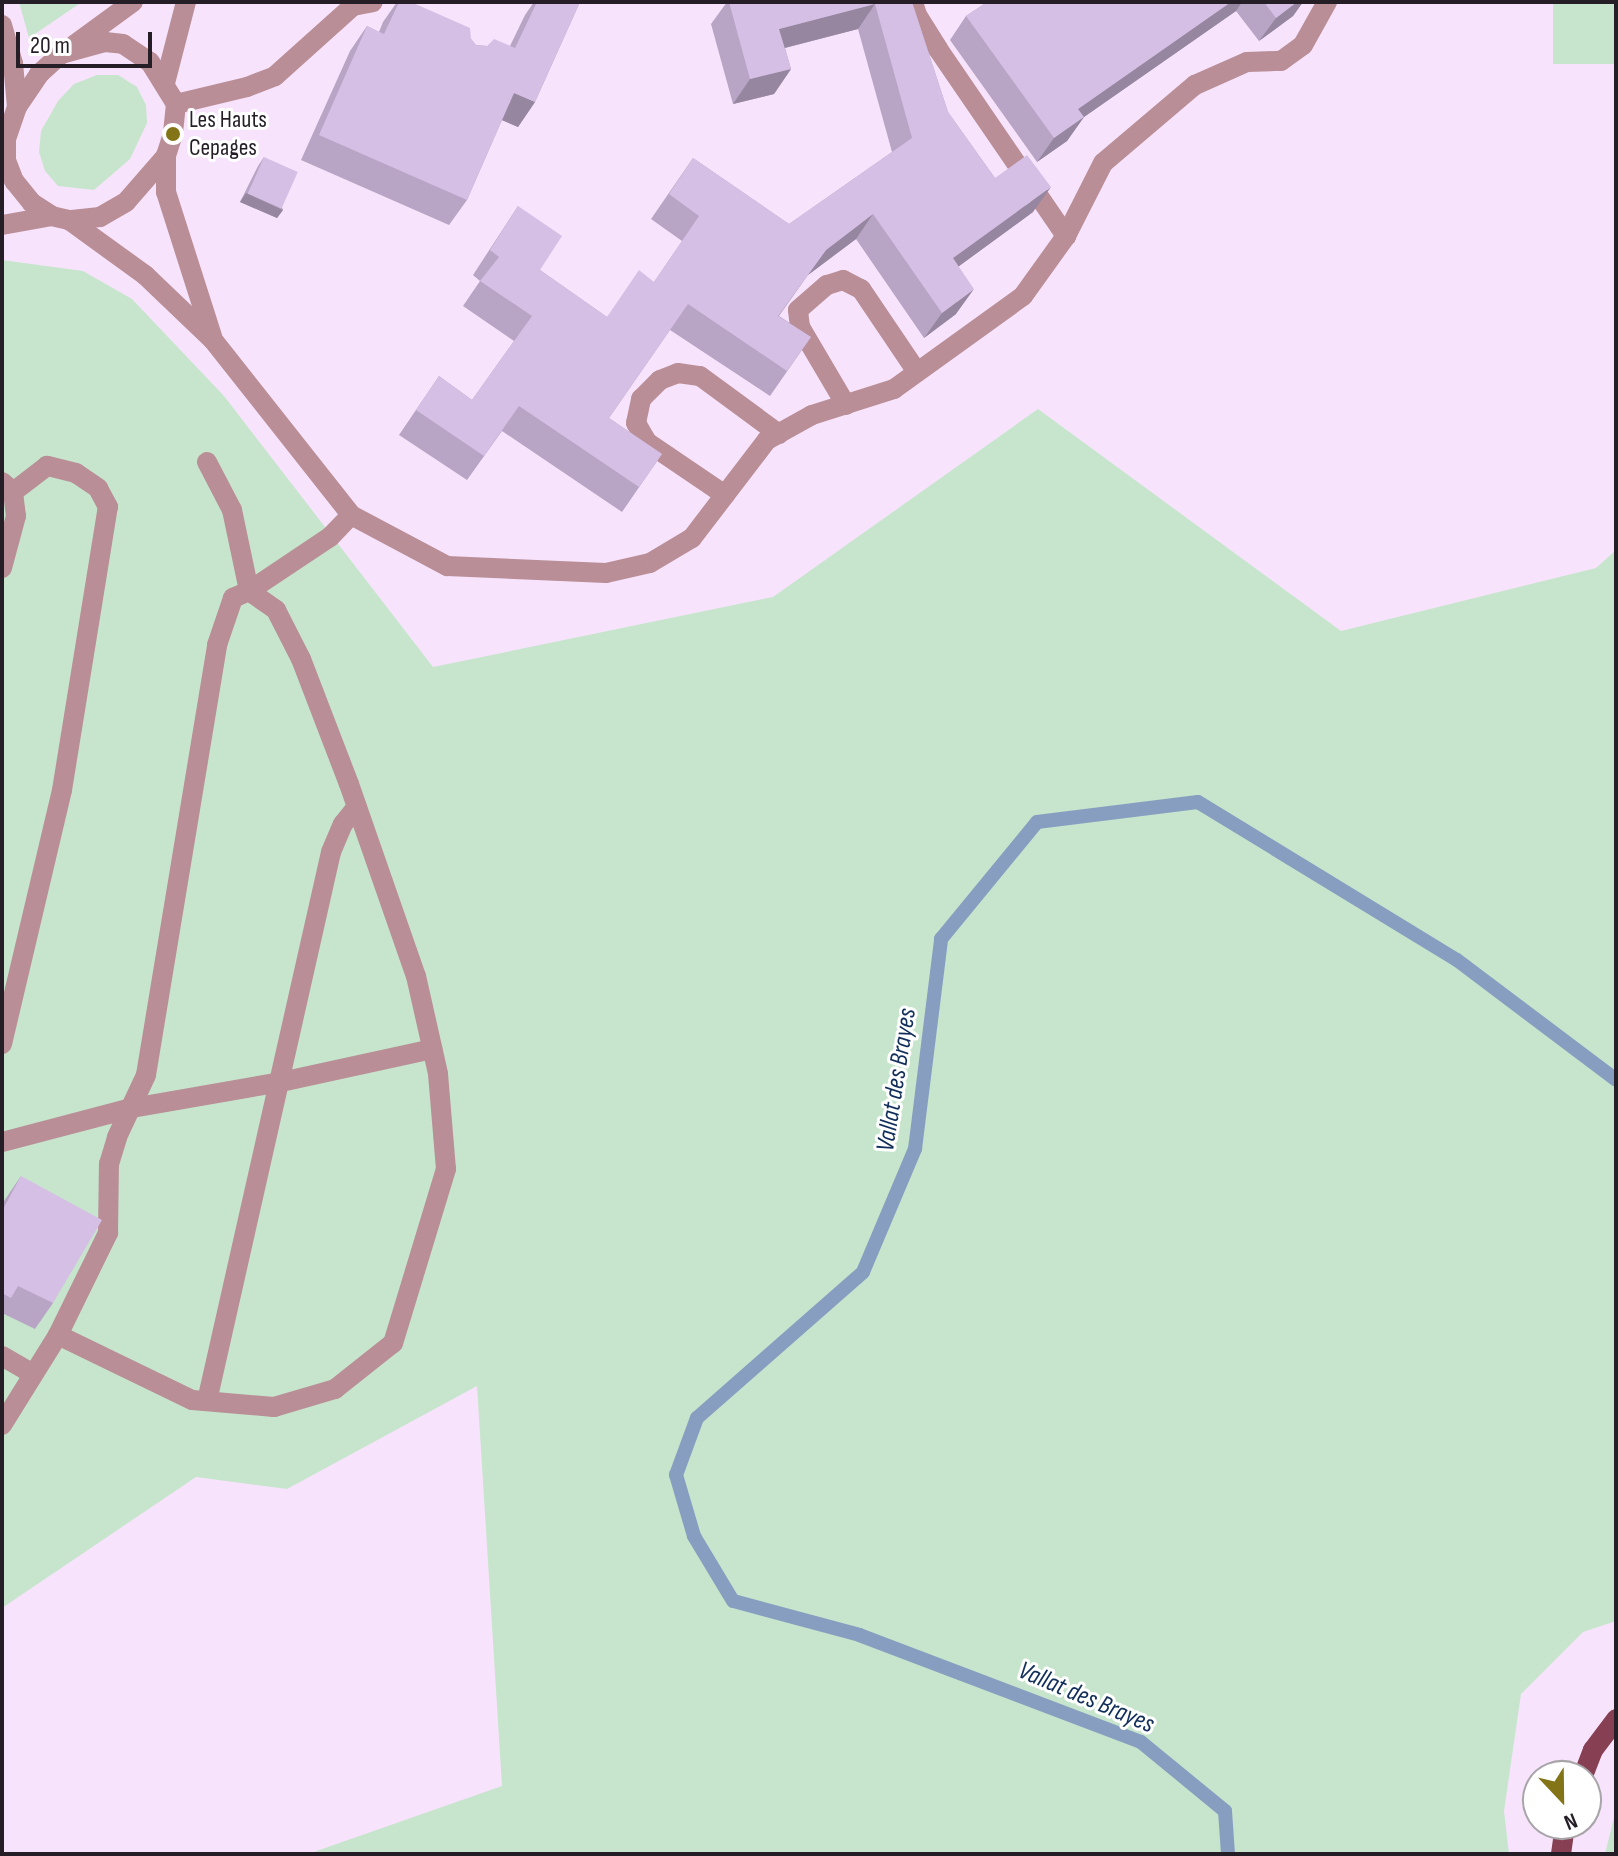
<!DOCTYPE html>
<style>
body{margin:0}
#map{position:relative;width:1618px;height:1856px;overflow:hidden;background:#f7e4fc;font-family:"Sofia Sans Condensed",sans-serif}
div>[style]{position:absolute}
.green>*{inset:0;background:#c7e5cd;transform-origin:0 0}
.stream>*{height:14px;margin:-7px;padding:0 7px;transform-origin:7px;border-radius:7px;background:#889ec0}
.service>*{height:20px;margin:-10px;padding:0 10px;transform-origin:10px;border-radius:10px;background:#b98e97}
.minor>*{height:20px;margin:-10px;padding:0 10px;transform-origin:10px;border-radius:10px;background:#b98e97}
.primary>*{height:20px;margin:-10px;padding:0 10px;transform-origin:10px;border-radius:10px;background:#874053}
.wall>*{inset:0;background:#b8a4c4}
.shaded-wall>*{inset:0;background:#9686a0}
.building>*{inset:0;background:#d6bfe4;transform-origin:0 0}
.dots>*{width:22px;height:22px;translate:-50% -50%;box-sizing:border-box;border:4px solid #fff;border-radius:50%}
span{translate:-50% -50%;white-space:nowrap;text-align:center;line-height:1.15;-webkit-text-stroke:6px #fff;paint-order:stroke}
.poi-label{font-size:24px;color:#251e27}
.left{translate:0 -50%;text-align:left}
.water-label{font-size:26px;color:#122e5b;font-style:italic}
.frame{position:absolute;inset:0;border:4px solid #251e27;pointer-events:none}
.north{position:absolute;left:1522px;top:1760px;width:80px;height:80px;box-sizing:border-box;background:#fff;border:2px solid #a8a5a9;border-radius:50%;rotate:158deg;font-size:22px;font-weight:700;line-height:32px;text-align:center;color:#251e27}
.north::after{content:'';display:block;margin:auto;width:28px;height:36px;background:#827417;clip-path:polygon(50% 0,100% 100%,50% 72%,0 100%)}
.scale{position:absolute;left:16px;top:32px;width:136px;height:36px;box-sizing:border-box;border:4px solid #251e27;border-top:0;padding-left:10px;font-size:24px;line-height:28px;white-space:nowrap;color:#251e27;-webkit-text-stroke:6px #fff;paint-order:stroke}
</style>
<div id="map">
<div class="green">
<i style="clip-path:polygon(19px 2px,73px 2px,79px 4px,29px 38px)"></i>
<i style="left:1553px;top:2px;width:63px;height:62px"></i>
<i style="clip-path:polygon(97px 75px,118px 75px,137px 87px,146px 105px,147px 123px,130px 159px,94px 190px,58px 186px,45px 171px,39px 152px,41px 131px,58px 101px,74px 84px)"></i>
<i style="clip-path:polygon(2px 260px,83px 271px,132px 299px,224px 396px,433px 667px,773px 597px,1038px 409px,1341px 631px,1596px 568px,1616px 550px,1616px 1621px,1583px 1632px,1521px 1694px,1504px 1811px,1509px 1854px,308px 1854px,502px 1786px,477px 1386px,287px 1489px,196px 1477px,2px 1608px)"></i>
<i style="clip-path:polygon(1616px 1809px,1616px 1854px,1605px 1854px)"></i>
</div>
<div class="stream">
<i style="left:1228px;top:1854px;width:43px;rotate:-94deg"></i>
<i style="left:1225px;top:1811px;width:109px;rotate:-140.6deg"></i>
<i style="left:1141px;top:1742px;width:301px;rotate:-159.2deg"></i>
<i style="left:860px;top:1635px;width:131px;rotate:-165deg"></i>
<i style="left:733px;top:1601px;width:76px;rotate:-121deg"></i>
<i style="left:694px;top:1536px;width:64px;rotate:-106.4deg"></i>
<i style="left:676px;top:1475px;width:61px;rotate:-69.8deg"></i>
<i style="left:697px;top:1418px;width:221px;rotate:-41.3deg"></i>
<i style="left:863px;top:1272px;width:134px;rotate:-67.1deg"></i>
<i style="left:915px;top:1149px;width:212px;rotate:-82.9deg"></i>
<i style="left:941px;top:939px;width:151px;rotate:-50.6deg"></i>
<i style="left:1037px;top:822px;width:162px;rotate:-7.1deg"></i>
<i style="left:1198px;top:802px;width:303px;rotate:31.4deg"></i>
<i style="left:1457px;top:960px;width:199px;rotate:37deg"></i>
</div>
<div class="service">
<i style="left:913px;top:2px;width:14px;rotate:73deg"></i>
<i style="left:917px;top:15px;width:40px;rotate:58deg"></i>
<i style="left:938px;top:49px;width:227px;rotate:55.6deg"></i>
<i style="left:176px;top:104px;width:73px;rotate:-13.5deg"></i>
<i style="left:247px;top:87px;width:30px;rotate:-21deg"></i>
<i style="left:275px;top:76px;width:105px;rotate:-41.9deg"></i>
<i style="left:353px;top:6px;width:20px;rotate:-11deg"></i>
<i style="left:846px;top:405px;width:91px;rotate:-120.5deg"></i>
<i style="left:800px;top:327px;width:17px;rotate:-97deg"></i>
<i style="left:798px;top:310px;width:38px;rotate:-41deg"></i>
<i style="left:827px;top:285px;width:17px;rotate:-17deg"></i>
<i style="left:843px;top:280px;width:20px;rotate:27deg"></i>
<i style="left:861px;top:289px;width:100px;rotate:56deg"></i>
<i style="left:207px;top:462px;width:54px;rotate:62.5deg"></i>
<i style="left:232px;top:510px;width:83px;rotate:78.1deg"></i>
<i style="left:249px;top:591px;width:97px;rotate:-33.7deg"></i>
<i style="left:330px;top:537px;width:30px;rotate:-46deg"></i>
<i style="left:2px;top:482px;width:15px;rotate:42deg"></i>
<i style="left:13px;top:492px;width:24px;rotate:83deg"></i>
<i style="left:16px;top:516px;width:54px;rotate:105.1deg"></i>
<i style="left:725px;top:495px;width:94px;rotate:-145.8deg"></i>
<i style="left:647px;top:442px;width:22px;rotate:-120deg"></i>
<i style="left:636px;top:423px;width:25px;rotate:-78deg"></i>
<i style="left:641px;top:399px;width:27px;rotate:-45deg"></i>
<i style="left:660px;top:380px;width:19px;rotate:-21deg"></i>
<i style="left:678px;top:373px;width:22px;rotate:8deg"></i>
<i style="left:700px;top:376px;width:98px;rotate:36.3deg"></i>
<i style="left:447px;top:566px;width:159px;rotate:2.5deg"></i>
<i style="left:606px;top:573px;width:45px;rotate:-12.8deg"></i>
<i style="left:650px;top:563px;width:49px;rotate:-30.8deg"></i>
<i style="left:692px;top:538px;width:123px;rotate:-52.6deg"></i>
<i style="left:767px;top:440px;width:51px;rotate:-29.1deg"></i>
<i style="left:812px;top:415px;width:86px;rotate:-17.6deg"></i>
<i style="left:894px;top:389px;width:159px;rotate:-35.8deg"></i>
<i style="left:1023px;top:296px;width:74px;rotate:-54.4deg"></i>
<i style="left:1066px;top:236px;width:82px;rotate:-63.1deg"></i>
<i style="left:1103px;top:163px;width:121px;rotate:-40.3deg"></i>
<i style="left:1195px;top:85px;width:57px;rotate:-23.9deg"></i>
<i style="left:1247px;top:62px;width:34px;rotate:-2deg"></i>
<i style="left:1281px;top:61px;width:27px;rotate:-36deg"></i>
<i style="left:1303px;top:45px;width:49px;rotate:-60.8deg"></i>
<i style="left:2px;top:1044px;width:261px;rotate:-76.7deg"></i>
<i style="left:62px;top:790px;width:287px;rotate:-80.8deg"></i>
<i style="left:108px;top:507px;width:21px;rotate:-118deg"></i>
<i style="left:98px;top:488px;width:27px;rotate:-146deg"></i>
<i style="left:76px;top:473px;width:30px;rotate:-166deg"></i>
<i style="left:47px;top:466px;width:43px;rotate:142.6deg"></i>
<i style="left:2px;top:1142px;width:134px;rotate:-14.7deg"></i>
<i style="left:132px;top:1108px;width:151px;rotate:-9.9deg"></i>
<i style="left:281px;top:1082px;width:155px;rotate:-12.3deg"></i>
<i style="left:2px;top:1356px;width:34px;rotate:30deg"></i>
<i style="left:207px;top:1401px;width:563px;rotate:-77.27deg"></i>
<i style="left:331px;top:852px;width:30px;rotate:-67deg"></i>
<i style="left:343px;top:824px;width:22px;rotate:-51deg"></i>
<i style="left:2px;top:1425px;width:106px;rotate:-58.1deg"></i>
<i style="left:58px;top:1335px;width:114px;rotate:-63.9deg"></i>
<i style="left:108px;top:1233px;width:69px;rotate:-89.2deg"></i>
<i style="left:109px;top:1164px;width:28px;rotate:-73deg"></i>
<i style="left:117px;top:1137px;width:68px;rotate:-64.9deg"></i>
<i style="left:146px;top:1075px;width:436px;rotate:-80.6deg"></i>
<i style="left:217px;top:645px;width:50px;rotate:-71.2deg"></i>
<i style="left:233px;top:598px;width:17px;rotate:-24deg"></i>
<i style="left:249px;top:591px;width:33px;rotate:35deg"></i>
<i style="left:276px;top:610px;width:55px;rotate:63deg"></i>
<i style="left:301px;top:659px;width:134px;rotate:69deg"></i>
<i style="left:349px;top:784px;width:203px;rotate:70.8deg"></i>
<i style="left:416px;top:976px;width:100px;rotate:77.3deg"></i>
<i style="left:438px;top:1074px;width:95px;rotate:85.2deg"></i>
<i style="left:446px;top:1169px;width:182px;rotate:106.9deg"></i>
<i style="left:393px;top:1343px;width:74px;rotate:141.6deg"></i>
<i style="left:335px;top:1389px;width:64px;rotate:163.6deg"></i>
<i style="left:274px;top:1407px;width:82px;rotate:-175.1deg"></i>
<i style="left:192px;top:1400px;width:149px;rotate:-154.1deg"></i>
</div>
<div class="minor">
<i style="left:2px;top:25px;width:40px;rotate:74deg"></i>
<i style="left:13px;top:63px;width:44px;rotate:84.8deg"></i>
<i style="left:105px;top:42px;width:18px;rotate:6deg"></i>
<i style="left:123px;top:44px;width:32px;rotate:34deg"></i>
<i style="left:150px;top:62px;width:49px;rotate:58.2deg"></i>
<i style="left:176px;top:104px;width:30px;rotate:96deg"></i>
<i style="left:173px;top:134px;width:23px;rotate:108deg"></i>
<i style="left:166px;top:156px;width:61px;rotate:131deg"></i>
<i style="left:126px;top:202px;width:30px;rotate:150deg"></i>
<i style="left:100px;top:217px;width:31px;rotate:174deg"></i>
<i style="left:69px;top:220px;width:17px;rotate:-167deg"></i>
<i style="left:52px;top:216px;width:24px;rotate:-147deg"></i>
<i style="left:32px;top:203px;width:28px;rotate:-129deg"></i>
<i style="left:14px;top:181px;width:22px;rotate:-111deg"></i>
<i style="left:6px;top:160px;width:21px;rotate:-90deg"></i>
<i style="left:6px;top:139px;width:34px;rotate:-71deg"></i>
<i style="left:17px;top:107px;width:40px;rotate:-56deg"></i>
<i style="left:39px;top:74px;width:30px;rotate:-42deg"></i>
<i style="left:61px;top:54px;width:46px;rotate:-15.3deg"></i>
<i style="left:74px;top:45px;width:73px;rotate:-36.1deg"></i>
<i style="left:165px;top:83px;width:84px;rotate:-75.5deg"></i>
<i style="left:166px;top:156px;width:36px;rotate:90deg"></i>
<i style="left:166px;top:192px;width:151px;rotate:72.3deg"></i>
<i style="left:69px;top:220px;width:94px;rotate:35.9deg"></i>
<i style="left:145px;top:275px;width:94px;rotate:43.7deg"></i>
<i style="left:213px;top:340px;width:223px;rotate:51.7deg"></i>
<i style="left:351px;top:515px;width:109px;rotate:28deg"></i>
<i style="left:2px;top:225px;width:51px;rotate:-10.2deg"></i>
</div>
<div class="primary">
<i style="left:1583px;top:1776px;width:28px;rotate:-69deg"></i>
<i style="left:1593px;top:1750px;width:39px;rotate:-53deg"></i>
<i style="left:1561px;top:1854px;width:30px;rotate:-82deg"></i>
</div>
<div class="wall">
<i style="clip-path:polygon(397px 2px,411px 2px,471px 39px,476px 45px,487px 46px,510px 46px,525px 15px,534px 2px,580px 2px,535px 102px,518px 127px,502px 120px,467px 200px,449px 225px,301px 160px,350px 51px,367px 26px,379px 32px,383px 22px)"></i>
<i style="clip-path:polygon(727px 2px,912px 2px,948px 112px,995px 178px,1033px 212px,959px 266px,956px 314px,924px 338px,856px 239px,808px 275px,779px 316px,811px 337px,770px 396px,670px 330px,609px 418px,662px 454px,622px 512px,502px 431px,467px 480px,399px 435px,439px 376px,472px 400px,514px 341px,463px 306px,480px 281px,473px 275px,518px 206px,540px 270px,607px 317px,654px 282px,682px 241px,651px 219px,693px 158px,789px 224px,892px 152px,858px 29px,785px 48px,791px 69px,774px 94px,733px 104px,711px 24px)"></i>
<i style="clip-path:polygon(987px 2px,1303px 2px,1293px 16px,1259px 41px,1236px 11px,1084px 117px,1067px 141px,1037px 162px,950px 40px,966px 16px)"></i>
<i style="clip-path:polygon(264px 157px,283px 210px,277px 218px,240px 202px,258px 166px)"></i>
<i style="clip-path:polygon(21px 1176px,53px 1303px,35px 1329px,2px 1313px,2px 1204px)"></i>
</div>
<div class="shaded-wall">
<i style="clip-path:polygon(1231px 2px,1242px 2px,1236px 11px,1084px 117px,1067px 141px,1037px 162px,1054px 138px,1078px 109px)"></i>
<i style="clip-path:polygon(1297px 2px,1303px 2px,1293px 16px,1259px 41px,1276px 18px)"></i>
<i style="clip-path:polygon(875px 4px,858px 29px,761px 54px,779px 29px)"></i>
<i style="clip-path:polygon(791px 69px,774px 94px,733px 104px,750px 79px)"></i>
<i style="clip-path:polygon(514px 93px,535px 102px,518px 127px,497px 118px)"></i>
<i style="clip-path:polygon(1051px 187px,1033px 212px,936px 283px,953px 258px)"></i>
<i style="clip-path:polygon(246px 193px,283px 210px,277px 218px,240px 202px)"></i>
<i style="clip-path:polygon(873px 214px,856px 239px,808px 275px,826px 250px)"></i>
<i style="clip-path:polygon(974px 289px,956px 314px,924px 338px,942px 313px)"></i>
</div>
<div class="building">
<i style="clip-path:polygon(399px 2px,411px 2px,470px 28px,471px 39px,476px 45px,487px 46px,494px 39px,515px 48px,537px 2px,580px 2px,535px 102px,514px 93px,467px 200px,319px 135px,367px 26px,384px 34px)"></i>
<i style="clip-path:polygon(729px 2px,912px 2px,948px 112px,995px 178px,1027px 155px,1051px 187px,953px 258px,974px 289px,942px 313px,873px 214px,826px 250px,778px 316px,811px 337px,787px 371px,688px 304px,609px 418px,662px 454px,639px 487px,519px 406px,484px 456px,416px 410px,439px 376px,472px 400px,532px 316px,480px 281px,499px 257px,490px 250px,518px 206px,562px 236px,540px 270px,607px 317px,639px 270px,654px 282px,699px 216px,669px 194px,693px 158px,789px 224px,912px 138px,875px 4px,779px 29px,791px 69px,750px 79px)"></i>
<i style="clip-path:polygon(987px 2px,1231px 2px,1078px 109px,1084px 117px,1054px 138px,966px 16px)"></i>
<i style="clip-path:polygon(1264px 2px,1297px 2px,1276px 18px)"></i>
<i style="left:264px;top:157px;width:37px;height:40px;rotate:24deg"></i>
<i style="clip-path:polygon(21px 1176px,102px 1220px,53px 1303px,18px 1286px,11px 1298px,2px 1293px,2px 1211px)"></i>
</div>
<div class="dots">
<i style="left:173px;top:134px;background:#827417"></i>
</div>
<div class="poi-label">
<span class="left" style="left:189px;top:134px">Les Hauts<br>Cepages</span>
</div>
<div class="water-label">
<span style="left:897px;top:1080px;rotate:-81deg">Vallat des Brayes</span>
<span style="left:1086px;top:1698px;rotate:23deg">Vallat des Brayes</span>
</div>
<div class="frame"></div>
<div class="north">N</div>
<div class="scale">20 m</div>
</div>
